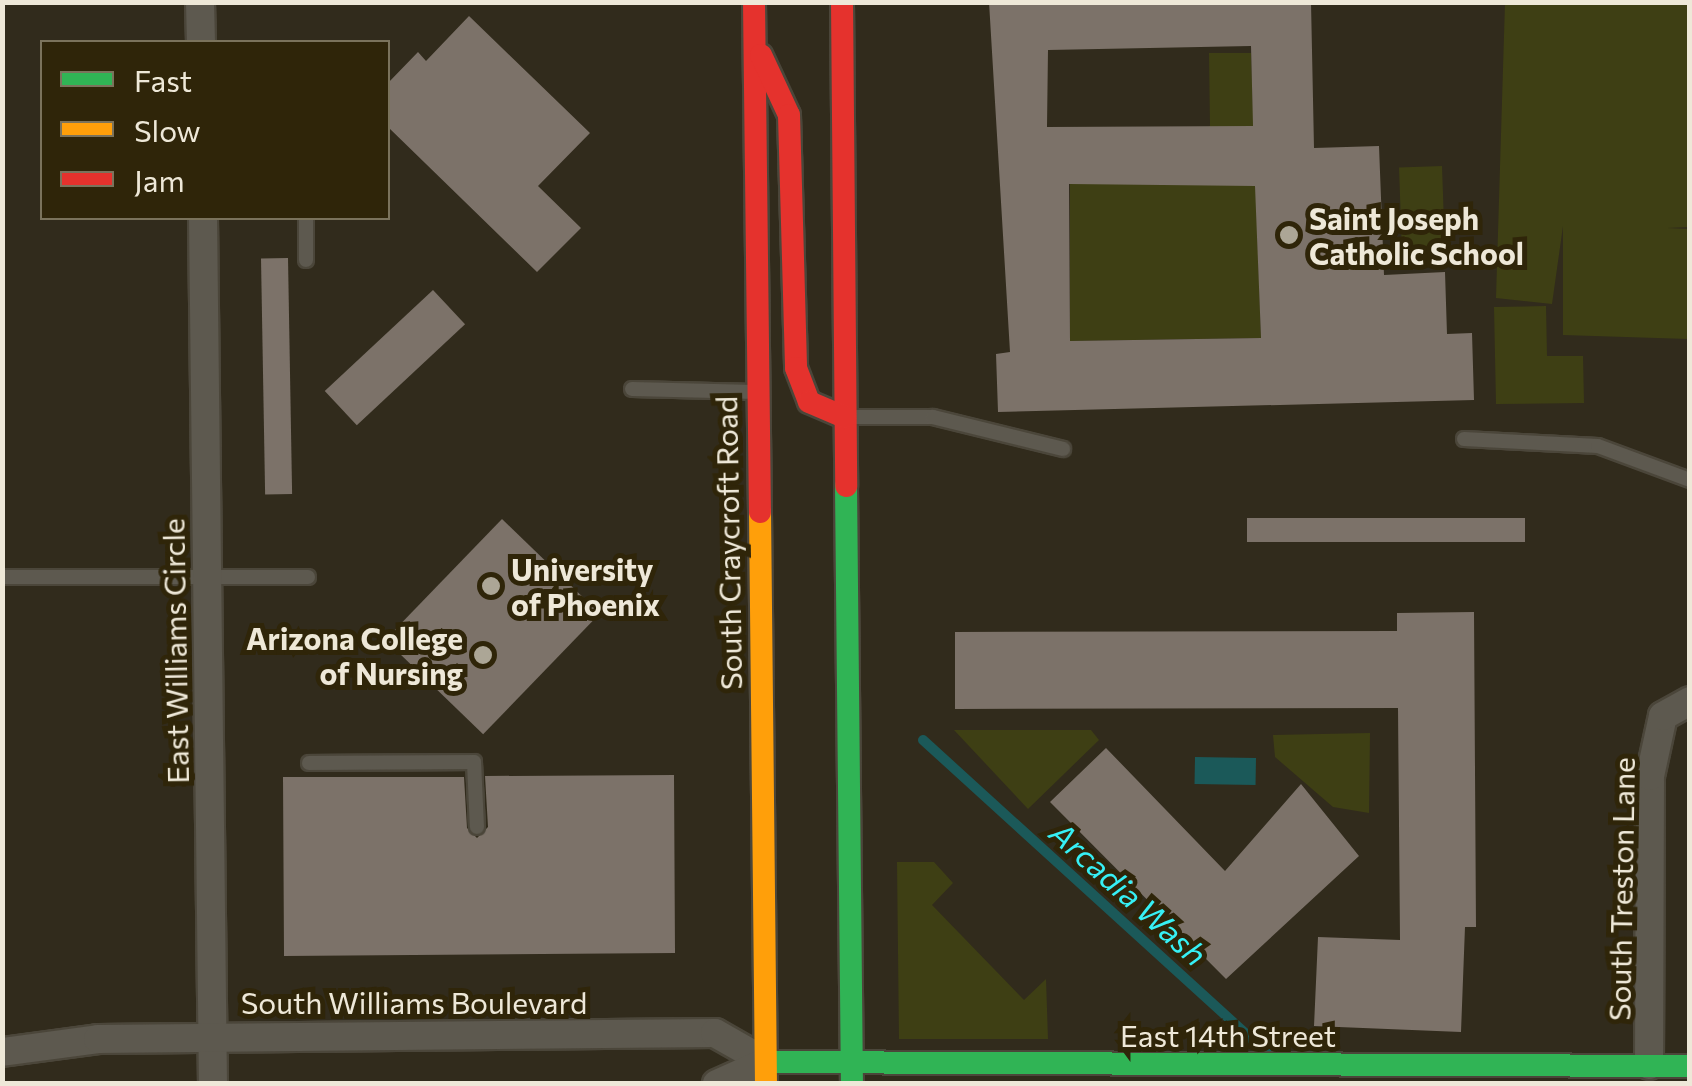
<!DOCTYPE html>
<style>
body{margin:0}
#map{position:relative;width:1692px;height:1086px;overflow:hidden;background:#312b1c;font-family:Commissioner,sans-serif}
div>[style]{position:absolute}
.green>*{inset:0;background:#3e3f14;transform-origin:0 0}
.water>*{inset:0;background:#1b5959;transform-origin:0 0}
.stream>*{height:10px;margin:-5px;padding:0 5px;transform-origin:5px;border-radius:5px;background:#1b5959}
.building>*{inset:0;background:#7c7269;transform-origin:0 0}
.roads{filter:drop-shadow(2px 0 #4b463a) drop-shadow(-2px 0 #4b463a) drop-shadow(0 2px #4b463a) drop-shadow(0 -2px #4b463a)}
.lane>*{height:14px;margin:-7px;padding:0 7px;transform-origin:7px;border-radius:7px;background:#5d594f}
.street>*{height:28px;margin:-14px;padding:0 14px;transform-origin:14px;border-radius:14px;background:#5d594f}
.fast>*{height:22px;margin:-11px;padding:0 11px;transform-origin:11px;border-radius:11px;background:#30b455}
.slow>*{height:22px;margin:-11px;padding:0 11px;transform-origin:11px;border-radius:11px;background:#ff9f0a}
.jam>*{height:22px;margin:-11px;padding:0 11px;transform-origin:11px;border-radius:11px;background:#e5322d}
.dots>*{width:28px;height:28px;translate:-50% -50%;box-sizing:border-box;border:5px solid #2f2509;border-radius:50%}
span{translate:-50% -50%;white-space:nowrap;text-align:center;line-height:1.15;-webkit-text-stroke:10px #2f2509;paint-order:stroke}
.poi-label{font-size:30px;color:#eee8d8;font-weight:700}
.left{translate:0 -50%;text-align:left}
.right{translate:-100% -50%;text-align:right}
.street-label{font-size:30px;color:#eee8d8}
.water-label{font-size:32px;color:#36f0f5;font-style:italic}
.frame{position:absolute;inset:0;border:5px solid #eee8d8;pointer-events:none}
.legend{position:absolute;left:40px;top:40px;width:350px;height:180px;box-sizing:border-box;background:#2f2509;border:2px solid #7b735c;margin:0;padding:12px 18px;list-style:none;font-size:30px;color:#eee8d8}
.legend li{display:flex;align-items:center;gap:20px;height:50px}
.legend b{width:50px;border:2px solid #7b735c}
</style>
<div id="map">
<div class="green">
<i style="clip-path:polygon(1505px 3px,1689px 3px,1689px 227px,1667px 228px,1689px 229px,1689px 339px,1563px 335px,1563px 226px,1552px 304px,1496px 298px)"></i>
<i style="clip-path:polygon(1209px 53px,1251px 53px,1261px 338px,1070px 341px,1070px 184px,1210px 126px)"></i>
<i style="left:1442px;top:166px;width:98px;height:43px;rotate:88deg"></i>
<i style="clip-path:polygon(1546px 306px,1547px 356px,1583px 356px,1584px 403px,1496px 404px,1494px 307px)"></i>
<i style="clip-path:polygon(954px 730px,1091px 730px,1099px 740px,1028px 809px)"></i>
<i style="clip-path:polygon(1370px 733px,1369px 813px,1333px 807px,1275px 757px,1273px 735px)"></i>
<i style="clip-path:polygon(897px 862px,934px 862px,953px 883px,932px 905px,1024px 1000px,1046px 979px,1048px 1039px,899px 1039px)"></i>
</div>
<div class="water">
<i style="left:1195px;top:757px;width:61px;height:27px;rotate:1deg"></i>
</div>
<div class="stream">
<i style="left:923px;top:740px;width:465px;rotate:42.3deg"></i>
</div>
<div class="building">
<i style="clip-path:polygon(evenodd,989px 2px,1311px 2px,1314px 148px,1379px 146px,1384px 275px,1445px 272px,1447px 334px,1472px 333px,1474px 400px,998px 412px,996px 354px,1010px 352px,989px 2px,1251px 46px,1253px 126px,1047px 127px,1048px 50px,1251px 46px,989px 2px,1069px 184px,1255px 186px,1261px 338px,1070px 341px,1069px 184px)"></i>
<i style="clip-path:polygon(469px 16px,590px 133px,538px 186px,581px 228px,537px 272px,388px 127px,388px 83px,418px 52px,426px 61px)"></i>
<i style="left:288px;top:258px;width:236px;height:27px;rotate:89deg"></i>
<i style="left:433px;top:290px;width:47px;height:148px;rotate:47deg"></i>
<i style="left:1247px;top:518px;width:278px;height:24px"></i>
<i style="left:502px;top:519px;width:136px;height:168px;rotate:44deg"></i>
<i style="clip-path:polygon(1474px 612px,1476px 927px,1465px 927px,1461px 1032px,1314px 1026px,1318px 937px,1400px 940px,1398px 708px,955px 709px,955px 632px,1397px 631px,1397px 613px)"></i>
<i style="clip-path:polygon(1106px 748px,1225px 871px,1301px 784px,1359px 856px,1226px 979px,1050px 802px)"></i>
<i style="clip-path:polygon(674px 775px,675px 953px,284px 956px,283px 777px,464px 777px,467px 828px,477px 838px,488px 827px,485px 776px)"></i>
</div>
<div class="roads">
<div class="lane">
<i style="left:306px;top:218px;width:42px;rotate:90deg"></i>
<i style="left:632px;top:389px;width:124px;rotate:1.4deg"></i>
<i style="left:851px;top:417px;width:82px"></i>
<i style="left:933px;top:417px;width:134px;rotate:13.8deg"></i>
<i style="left:1464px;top:439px;width:134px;rotate:3deg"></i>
<i style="left:1598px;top:446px;width:98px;rotate:20.3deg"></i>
<i style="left:2px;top:577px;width:306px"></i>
<i style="left:309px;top:763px;width:165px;rotate:-0.3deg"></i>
<i style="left:474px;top:762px;width:65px;rotate:87.4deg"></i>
</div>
<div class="street">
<i style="left:200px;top:2px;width:40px;rotate:88.6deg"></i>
<i style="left:203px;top:218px;width:866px;rotate:89.34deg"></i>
<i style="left:2px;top:1052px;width:97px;rotate:-7.7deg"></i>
<i style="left:98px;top:1039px;width:617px;rotate:-0.56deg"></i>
<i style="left:715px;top:1033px;width:59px;rotate:29.6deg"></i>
<i style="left:766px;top:1062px;width:54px;rotate:155.8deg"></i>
<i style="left:1649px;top:1065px;width:289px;rotate:-89.8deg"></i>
<i style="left:1650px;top:776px;width:61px;rotate:-77.8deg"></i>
<i style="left:1663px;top:716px;width:31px;rotate:-29deg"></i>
</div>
<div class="fast">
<i style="left:846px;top:486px;width:598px;rotate:89.43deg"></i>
<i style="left:766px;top:1062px;width:924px;rotate:0.25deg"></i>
</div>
<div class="slow">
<i style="left:760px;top:512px;width:572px;rotate:89.4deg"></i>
</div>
<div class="jam">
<i style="left:754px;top:2px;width:510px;rotate:89.33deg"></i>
<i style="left:842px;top:2px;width:484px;rotate:89.5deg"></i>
<i style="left:761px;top:55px;width:66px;rotate:65deg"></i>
<i style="left:789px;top:115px;width:253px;rotate:88.4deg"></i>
<i style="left:796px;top:368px;width:36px;rotate:69deg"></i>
<i style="left:809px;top:402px;width:39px;rotate:23deg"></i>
</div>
</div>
<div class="dots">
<i style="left:1289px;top:235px;background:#aca696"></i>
<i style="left:491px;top:586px;background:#aca696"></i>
<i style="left:483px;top:655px;background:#aca696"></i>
</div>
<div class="poi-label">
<span class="left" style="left:1309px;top:235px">Saint Joseph<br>Catholic School</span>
<span class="left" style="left:511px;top:586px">University<br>of Phoenix</span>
<span class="right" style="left:463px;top:655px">Arizona College<br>of Nursing</span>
</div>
<div class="street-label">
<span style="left:728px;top:543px;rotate:-91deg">South Craycroft Road</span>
<span style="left:175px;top:651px;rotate:-91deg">East Williams Circle</span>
<span style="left:1621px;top:889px;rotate:-89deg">South Treston Lane</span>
<span style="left:414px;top:1002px">South Williams Boulevard</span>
<span style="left:1228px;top:1035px">East 14th Street</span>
</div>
<div class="water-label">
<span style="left:1129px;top:893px;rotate:42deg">Arcadia Wash</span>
</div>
<div class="frame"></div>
<ul class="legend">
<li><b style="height:12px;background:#30b455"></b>Fast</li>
<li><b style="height:12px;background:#ff9f0a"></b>Slow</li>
<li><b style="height:12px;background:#e5322d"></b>Jam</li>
</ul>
</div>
